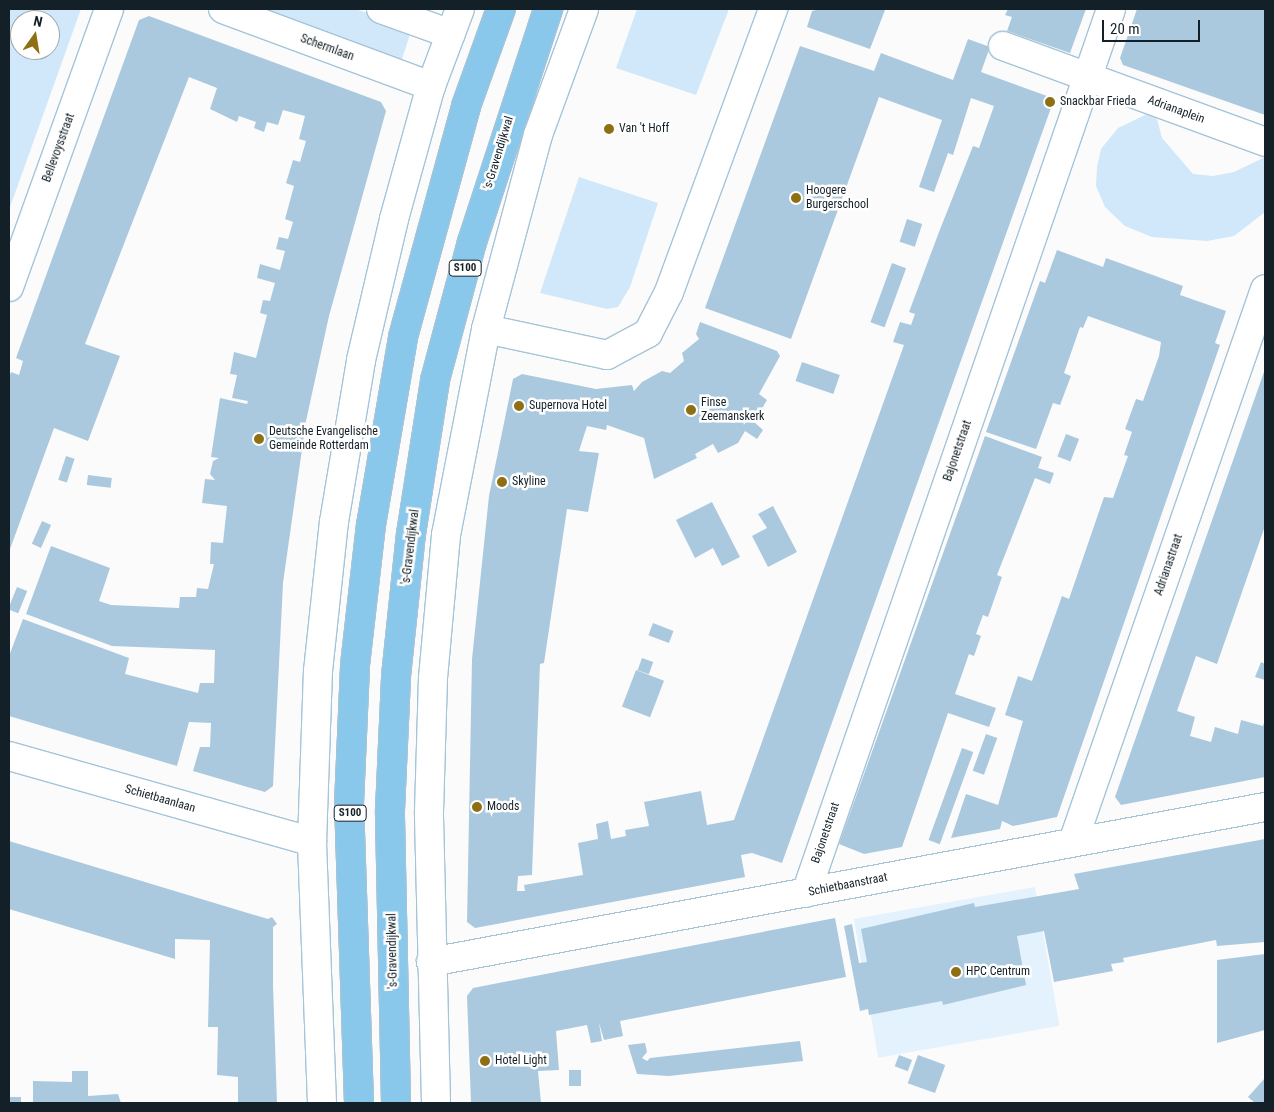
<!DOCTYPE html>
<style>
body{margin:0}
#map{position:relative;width:1274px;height:1112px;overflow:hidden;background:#fbfbfb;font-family:"Roboto Condensed",sans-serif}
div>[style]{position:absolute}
.built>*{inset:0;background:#e3f2fc;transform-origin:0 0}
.green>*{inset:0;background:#d0e8f9}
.building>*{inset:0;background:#abc9de;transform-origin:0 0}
.roads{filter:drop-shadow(1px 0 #a5c4d8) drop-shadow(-1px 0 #a5c4d8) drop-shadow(0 1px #a5c4d8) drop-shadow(0 -1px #a5c4d8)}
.minor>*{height:28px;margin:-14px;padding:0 14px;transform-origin:14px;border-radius:14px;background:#fff}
.major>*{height:28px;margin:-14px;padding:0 14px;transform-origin:14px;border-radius:14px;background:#89c8eb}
.dots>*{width:14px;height:14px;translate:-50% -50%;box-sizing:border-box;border:2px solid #fff;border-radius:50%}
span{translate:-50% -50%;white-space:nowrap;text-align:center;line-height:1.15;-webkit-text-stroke:5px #fff;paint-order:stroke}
.shield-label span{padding:1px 4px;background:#fff;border:1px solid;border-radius:4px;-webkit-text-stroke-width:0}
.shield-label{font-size:11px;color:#142027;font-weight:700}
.street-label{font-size:12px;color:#142027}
.poi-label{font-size:12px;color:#142027}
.left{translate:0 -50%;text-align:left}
.frame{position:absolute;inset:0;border:10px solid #142027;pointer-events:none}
.north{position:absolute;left:10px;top:10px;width:50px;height:50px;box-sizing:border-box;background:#fff;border:1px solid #a1a6a9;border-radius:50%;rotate:13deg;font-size:14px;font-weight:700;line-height:20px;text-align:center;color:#142027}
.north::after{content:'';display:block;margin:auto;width:18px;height:22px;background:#8e6f13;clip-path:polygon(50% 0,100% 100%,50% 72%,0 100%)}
.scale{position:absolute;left:1102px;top:20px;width:98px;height:22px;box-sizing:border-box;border:2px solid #142027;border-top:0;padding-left:6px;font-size:15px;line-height:18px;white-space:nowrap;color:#142027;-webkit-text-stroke:4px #fff;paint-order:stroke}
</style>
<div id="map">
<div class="built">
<i style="left:1035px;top:887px;width:141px;height:184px;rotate:80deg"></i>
</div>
<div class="green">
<i style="clip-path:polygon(evenodd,9px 9px,81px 9px,9px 210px,9px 9px,20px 20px,50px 20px,50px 50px,20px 50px,20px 20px)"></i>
<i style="clip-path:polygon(257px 9px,355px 9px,412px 28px,401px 62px)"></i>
<i style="clip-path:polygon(637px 9px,729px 9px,696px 95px,616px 68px)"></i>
<i style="clip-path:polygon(1147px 114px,1157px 119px,1162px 138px,1193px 174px,1213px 176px,1234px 172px,1265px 157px,1265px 212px,1234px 236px,1207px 241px,1152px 237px,1125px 226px,1105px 207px,1096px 186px,1097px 167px,1101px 149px,1118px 128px)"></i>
<i style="clip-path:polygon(579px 177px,658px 203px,630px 287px,618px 307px,607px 309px,540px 293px)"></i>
</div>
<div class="building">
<i style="clip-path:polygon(820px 9px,885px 9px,885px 10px,870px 49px,807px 27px,812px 11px)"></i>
<i style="clip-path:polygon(1008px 9px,1086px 9px,1070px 53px,1007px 31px,1012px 17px,1005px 15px)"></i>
<i style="clip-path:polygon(1137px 9px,1265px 9px,1265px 115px,1123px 65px,1120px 58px)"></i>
<i style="clip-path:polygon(149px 16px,381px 102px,386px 111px,329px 316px,306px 421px,283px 583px,273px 786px,265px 792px,193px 771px,200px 747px,210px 747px,211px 723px,189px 722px,177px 766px,9px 716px,9px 656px,23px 619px,129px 658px,125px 674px,198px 693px,200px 683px,214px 683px,215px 650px,112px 646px,26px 614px,51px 546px,110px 568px,99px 601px,111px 605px,179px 608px,180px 597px,196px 597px,197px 588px,208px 589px,214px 564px,210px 564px,211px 542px,223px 543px,227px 506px,202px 503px,205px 479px,215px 480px,210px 474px,213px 461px,219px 458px,211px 457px,220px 398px,247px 404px,248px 401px,232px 398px,237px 375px,230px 374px,234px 352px,256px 358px,267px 315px,260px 313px,263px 300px,270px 301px,275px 283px,257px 278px,260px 264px,280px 270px,285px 251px,276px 249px,279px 237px,288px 239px,293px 222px,285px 219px,294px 186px,286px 183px,293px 160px,300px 162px,306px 141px,299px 139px,305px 116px,283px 110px,278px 125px,267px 122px,264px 132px,254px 128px,256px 122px,239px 116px,237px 122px,210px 109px,217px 88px,189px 77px,85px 344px,120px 356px,88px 441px,54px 428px,9px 552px,9px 378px,11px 372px,19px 375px,23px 361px,16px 358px,139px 20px)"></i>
<i style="clip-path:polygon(968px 39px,990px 47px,981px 72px,1047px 96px,1052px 105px,782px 863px,752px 853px,741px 855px,745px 877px,475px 928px,467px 922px,472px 659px,489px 496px,513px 379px,522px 374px,596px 389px,632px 385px,634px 391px,642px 382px,662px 371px,670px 373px,684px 361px,682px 353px,699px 339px,696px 334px,700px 322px,777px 351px,780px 356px,759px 394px,767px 400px,754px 422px,763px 430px,757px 439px,745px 431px,738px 443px,718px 453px,713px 444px,695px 454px,697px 458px,654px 479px,644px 438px,607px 425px,606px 430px,587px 426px,579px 451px,599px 453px,588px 512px,567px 509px,544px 663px,540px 664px,532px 875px,518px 876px,517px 891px,525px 891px,524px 885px,583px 875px,578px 843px,598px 839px,596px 824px,608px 821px,611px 839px,626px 836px,625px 830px,649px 826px,644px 802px,701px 791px,707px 825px,734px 820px,904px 345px,893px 342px,900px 322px,911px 325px,915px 314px,909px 312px,939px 232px,973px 146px,979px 148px,994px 106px,971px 98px,953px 155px,948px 153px,934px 192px,919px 187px,942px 120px,879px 97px,791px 339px,705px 308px,800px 46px,874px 71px,881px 53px,953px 80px)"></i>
<i style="left:907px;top:219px;width:16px;height:24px;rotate:18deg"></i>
<i style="clip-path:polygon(1057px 250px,1103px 267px,1106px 258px,1183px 286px,1180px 295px,1226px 311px,1215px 343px,1220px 345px,1057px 817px,1013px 826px,1002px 821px,1000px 829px,951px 838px,966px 794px,998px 805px,1023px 721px,1005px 715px,1018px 676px,1032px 681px,1062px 596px,1069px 599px,1104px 497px,1113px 498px,1128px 456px,1124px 455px,1132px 432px,1125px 429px,1136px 399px,1143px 401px,1159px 356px,1161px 342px,1088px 316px,1083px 328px,1080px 327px,1064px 373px,1071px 376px,1060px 405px,1053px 403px,1036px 449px,986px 432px,1040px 281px,1045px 283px)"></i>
<i style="left:892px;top:263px;width:15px;height:63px;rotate:20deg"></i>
<i style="left:802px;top:362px;width:40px;height:20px;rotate:19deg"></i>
<i style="clip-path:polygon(1265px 369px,1265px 526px,1217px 664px,1196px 656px,1177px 711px,1195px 717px,1190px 736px,1211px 742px,1215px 727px,1238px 734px,1241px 720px,1263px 726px,1265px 720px,1265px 777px,1121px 805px,1115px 797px)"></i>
<i style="left:1066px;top:434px;width:14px;height:24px;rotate:21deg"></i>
<i style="clip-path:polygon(985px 436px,1042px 457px,1038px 468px,1054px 473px,1050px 484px,1035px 478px,997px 575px,1002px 577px,988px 617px,983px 615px,976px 634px,981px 636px,974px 656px,969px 654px,955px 694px,996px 708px,989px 727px,948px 713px,902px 847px,864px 854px,839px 844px)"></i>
<i style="left:66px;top:456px;width:9px;height:25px;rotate:18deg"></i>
<i style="left:88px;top:475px;width:24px;height:10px;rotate:7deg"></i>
<i style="clip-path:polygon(712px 502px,740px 557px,722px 566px,713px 548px,695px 558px,676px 520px)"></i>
<i style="clip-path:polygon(773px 506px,797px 552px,768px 567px,752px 536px,767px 528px,758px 514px)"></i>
<i style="left:42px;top:521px;width:10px;height:25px;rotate:24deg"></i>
<i style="left:17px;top:587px;width:11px;height:24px;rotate:22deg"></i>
<i style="left:653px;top:623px;width:22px;height:13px;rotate:21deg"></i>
<i style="left:642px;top:658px;width:12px;height:13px;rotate:20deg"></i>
<i style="clip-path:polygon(1261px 662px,1265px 664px,1265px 680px,1255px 677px)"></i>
<i style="left:636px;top:670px;width:30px;height:39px;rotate:21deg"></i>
<i style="left:986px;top:734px;width:12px;height:39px;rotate:20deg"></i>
<i style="left:962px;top:748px;width:12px;height:98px;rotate:20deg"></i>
<i style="clip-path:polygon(1265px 839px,1265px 942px,1217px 946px,1216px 940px,1123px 958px,1124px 962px,1111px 964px,1113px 971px,1054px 982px,1044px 931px,1017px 936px,1026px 985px,943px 1005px,942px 1001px,869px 1015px,868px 1009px,860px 1011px,844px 926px,852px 924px,859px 963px,867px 962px,861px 929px,974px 903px,975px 907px,1079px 889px,1074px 874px)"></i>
<i style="clip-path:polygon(9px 841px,268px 919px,272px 917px,277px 924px,273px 927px,273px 985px,277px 1103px,238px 1103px,238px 1077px,217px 1075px,218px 1027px,208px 1027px,210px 940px,175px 939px,175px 959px,9px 909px)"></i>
<i style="clip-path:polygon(835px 918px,846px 977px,620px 1021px,623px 1036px,604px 1040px,599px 1023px,602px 1041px,591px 1043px,587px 1025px,556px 1031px,559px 1070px,538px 1071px,541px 1103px,471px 1103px,467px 996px,473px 988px)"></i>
<i style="clip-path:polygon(1265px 954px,1265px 1030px,1217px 1043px,1217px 960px)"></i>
<i style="clip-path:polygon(800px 1041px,803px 1061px,669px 1076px,637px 1074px,628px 1045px,645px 1043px,647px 1052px,642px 1058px,647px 1061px,650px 1058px)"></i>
<i style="left:899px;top:1055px;width:14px;height:12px;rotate:21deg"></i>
<i style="left:918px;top:1055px;width:29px;height:30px;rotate:20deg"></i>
<i style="left:569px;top:1070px;width:12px;height:16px"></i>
<i style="clip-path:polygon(72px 1071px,88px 1071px,88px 1096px,118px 1094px,121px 1103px,33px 1103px,33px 1081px,72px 1082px)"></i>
<i style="clip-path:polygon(1265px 1078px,1265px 1103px,1255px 1103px,1248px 1097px)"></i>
<i style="left:9px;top:1097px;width:12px;height:6px"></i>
</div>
<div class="roads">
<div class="minor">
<i style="left:223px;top:9px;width:222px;rotate:20.3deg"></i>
<i style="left:381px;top:9px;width:74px;rotate:19.7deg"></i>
<i style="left:1003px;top:46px;width:279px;rotate:20.1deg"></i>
<i style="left:9px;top:287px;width:295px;rotate:-70.2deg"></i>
<i style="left:486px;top:329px;width:124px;rotate:12.1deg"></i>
<i style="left:607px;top:355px;width:47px;rotate:-28.2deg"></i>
<i style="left:648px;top:333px;width:46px;rotate:-62.9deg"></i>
<i style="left:669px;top:292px;width:302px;rotate:-69.8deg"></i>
<i style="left:9px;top:756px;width:315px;rotate:15.8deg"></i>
<i style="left:1073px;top:842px;width:585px;rotate:-70.85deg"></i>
<i style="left:806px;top:893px;width:935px;rotate:-70.96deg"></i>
<i style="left:431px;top:962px;width:848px;rotate:-10.53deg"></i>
<i style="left:322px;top:1103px;width:261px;rotate:-92.2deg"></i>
<i style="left:312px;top:842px;width:171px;rotate:-88deg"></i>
<i style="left:318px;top:671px;width:150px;rotate:-83.9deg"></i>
<i style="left:334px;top:522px;width:164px;rotate:-80.5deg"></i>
<i style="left:361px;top:360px;width:145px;rotate:-76.8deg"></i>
<i style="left:394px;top:219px;width:138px;rotate:-74.5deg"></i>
<i style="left:431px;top:86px;width:82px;rotate:-69.4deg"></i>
<i style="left:436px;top:1103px;width:291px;rotate:-91.4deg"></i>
<i style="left:429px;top:812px;width:134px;rotate:-88.3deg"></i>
<i style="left:433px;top:678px;width:144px;rotate:-84.8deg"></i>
<i style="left:446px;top:535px;width:210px;rotate:-79deg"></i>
<i style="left:486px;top:329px;width:201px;rotate:-75deg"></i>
<i style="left:538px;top:135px;width:134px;rotate:-69.9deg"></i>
</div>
<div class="major">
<i style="left:359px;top:1103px;width:299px;rotate:-91.9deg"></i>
<i style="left:349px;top:804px;width:139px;rotate:-87.5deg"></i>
<i style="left:355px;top:665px;width:141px;rotate:-83.5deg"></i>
<i style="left:371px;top:525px;width:191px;rotate:-80.3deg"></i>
<i style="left:403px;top:337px;width:239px;rotate:-74.7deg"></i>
<i style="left:466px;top:106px;width:103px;rotate:-70.2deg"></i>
<i style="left:396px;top:1103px;width:293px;rotate:-91.2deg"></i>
<i style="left:390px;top:810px;width:134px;rotate:-87.4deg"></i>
<i style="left:396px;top:676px;width:143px;rotate:-84deg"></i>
<i style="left:411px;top:534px;width:156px;rotate:-81.1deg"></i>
<i style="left:435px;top:380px;width:143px;rotate:-75deg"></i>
<i style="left:472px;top:242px;width:245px;rotate:-71.9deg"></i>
</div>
</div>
<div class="dots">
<i style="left:1050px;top:102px;background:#8e6f13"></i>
<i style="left:609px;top:129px;background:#8e6f13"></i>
<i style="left:796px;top:198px;background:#8e6f13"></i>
<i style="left:519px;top:406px;background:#8e6f13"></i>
<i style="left:691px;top:410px;background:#8e6f13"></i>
<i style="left:259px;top:439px;background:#8e6f13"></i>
<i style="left:502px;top:482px;background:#8e6f13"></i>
<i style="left:477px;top:807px;background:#8e6f13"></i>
<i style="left:956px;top:972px;background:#8e6f13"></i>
<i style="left:485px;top:1061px;background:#8e6f13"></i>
</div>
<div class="shield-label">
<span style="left:465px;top:268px">S100</span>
<span style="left:350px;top:813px">S100</span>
</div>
<div class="street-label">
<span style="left:327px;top:48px;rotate:20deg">Schermlaan</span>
<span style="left:1176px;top:110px;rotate:20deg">Adrianaplein</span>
<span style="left:59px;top:148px;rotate:-70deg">Bellevoysstraat</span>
<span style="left:499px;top:153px;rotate:-73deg">'s-Gravendijkwal</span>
<span style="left:958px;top:451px;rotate:-71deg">Bajonetstraat</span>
<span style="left:411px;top:547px;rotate:-83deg">'s-Gravendijkwal</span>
<span style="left:1169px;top:565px;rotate:-71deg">Adrianastraat</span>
<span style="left:160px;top:799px;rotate:16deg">Schietbaanlaan</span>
<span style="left:826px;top:833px;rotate:-71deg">Bajonetstraat</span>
<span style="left:848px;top:885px;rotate:-11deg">Schietbaanstraat</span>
<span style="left:393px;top:951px;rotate:-91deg">'s-Gravendijkwal</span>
</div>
<div class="poi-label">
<span class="left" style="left:1060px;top:102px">Snackbar Frieda</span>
<span class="left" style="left:619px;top:129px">Van 't Hoff</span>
<span class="left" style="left:806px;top:198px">Hoogere<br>Burgerschool</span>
<span class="left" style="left:701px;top:410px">Finse<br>Zeemanskerk</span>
<span class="left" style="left:529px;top:406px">Supernova Hotel</span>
<span class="left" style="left:269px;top:439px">Deutsche Evangelische<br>Gemeinde Rotterdam</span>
<span class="left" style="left:512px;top:482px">Skyline</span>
<span class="left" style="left:487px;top:807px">Moods</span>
<span class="left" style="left:966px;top:972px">HPC Centrum</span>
<span class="left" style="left:495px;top:1061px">Hotel Light</span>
</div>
<div class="frame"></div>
<div class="north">N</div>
<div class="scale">20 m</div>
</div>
